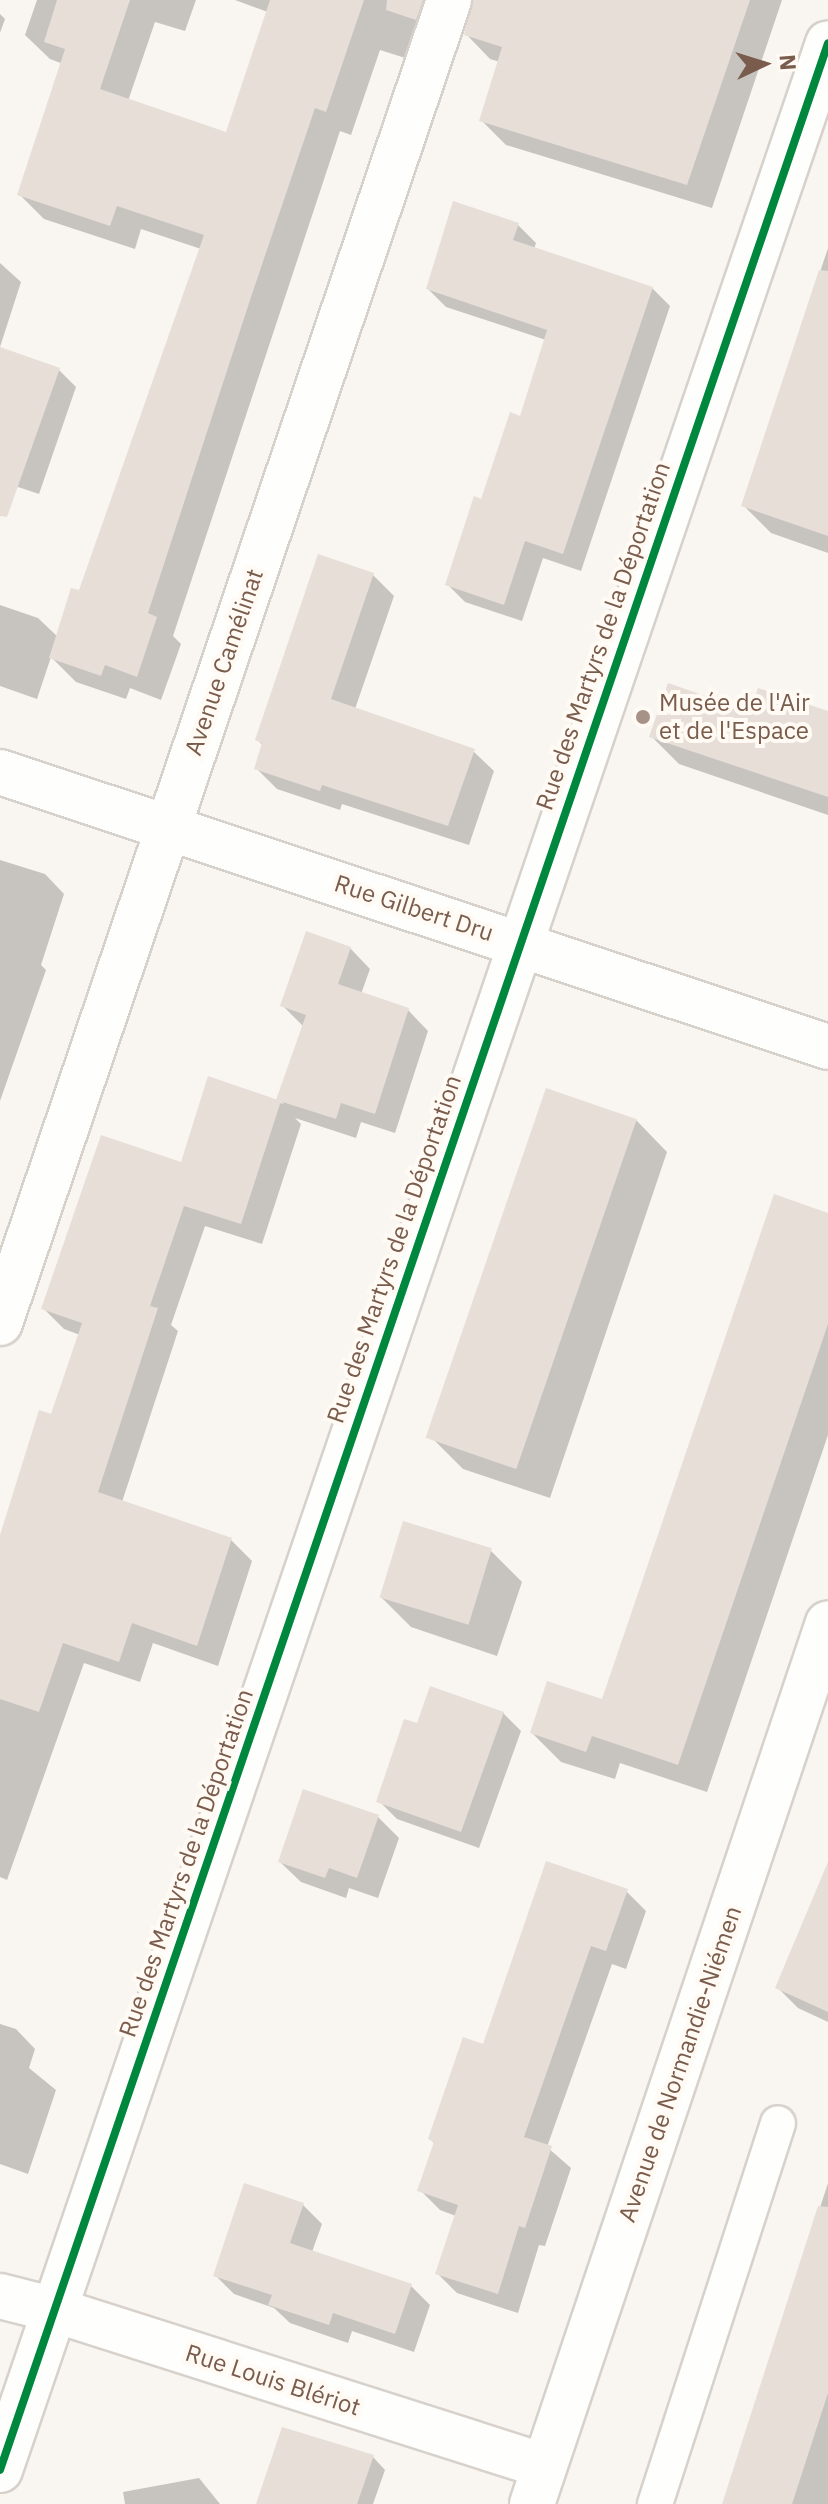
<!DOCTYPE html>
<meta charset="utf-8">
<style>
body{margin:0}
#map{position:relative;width:828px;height:2504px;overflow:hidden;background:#f9f5f0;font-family:"IBM Plex Sans",sans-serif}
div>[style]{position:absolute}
.shadow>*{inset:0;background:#0003}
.building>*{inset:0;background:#e6ded7;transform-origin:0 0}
.roads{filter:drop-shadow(2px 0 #d7d1cb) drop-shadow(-2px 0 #d7d1cb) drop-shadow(0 2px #d7d1cb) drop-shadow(0 -2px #d7d1cb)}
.service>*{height:34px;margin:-17px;padding:0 17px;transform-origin:17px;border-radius:17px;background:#fefefd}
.minor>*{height:44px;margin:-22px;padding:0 22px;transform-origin:22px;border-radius:22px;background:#fefefd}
.cycleway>*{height:8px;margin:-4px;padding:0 4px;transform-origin:4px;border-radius:4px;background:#00873e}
.dots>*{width:22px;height:22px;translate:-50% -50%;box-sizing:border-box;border:4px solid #fffaf3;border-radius:50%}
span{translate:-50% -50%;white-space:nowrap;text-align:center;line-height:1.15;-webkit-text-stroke:8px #fffaf3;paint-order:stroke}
.street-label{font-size:24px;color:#7a5c4d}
.poi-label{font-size:24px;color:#7a5c4d}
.left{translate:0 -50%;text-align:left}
.north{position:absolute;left:724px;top:24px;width:80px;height:80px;-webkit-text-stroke:6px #fffaf3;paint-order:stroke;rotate:86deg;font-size:22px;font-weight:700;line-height:32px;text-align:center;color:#7a5c4d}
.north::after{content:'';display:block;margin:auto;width:28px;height:36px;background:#7a5c4d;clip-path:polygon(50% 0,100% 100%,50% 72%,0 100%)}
</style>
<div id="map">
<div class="shadow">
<i style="clip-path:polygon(37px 0,196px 0,185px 31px,155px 22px,128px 101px,227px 134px,268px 12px,235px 0,468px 0,421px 63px,380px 50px,351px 135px,340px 131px,173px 636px,181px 644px,161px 700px,130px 688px,126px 699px,76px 682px,51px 657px,37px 699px,0 686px,0 605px,38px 618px,58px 637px,80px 593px,201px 249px,141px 229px,135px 249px,44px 219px,19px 194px,63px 64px,50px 59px,25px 35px)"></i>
<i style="clip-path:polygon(475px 0,782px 0,712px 208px,506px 145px,481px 120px,500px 62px,490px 59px,466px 34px)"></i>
<i style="clip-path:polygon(0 14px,5px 19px,0 33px)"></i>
<i style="clip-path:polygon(518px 225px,536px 243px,534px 249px,652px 288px,670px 306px,581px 571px,543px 558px,522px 621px,465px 602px,447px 584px,521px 418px,546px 340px,446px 307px,428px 289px)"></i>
<i style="clip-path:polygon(828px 248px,828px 553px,771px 533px,743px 505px)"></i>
<i style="clip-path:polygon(0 263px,21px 282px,0 347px)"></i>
<i style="clip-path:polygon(0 350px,58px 369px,76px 387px,39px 494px,0 481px)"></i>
<i style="clip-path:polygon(373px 575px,394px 596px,355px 709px,473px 751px,494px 771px,469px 845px,342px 804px,340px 810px,277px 789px,256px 768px,263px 746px,257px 739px)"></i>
<i style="clip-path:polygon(828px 712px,828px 815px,679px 764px,651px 736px,752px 714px)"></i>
<i style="clip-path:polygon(0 860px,45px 874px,64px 894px,41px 965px,46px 970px,0 1101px)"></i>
<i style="clip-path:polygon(350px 948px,370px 969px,361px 994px,408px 1010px,428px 1031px,395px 1133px,361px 1122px,356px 1138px,295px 1118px,301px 1124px,262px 1244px,205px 1226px,171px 1325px,178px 1331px,122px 1502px,231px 1540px,252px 1561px,218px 1666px,153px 1643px,140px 1682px,84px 1663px,7px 1880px,0 1877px,0 1540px,52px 1417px,80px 1335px,64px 1329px,43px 1308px,183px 1165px,209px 1079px,284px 1104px,278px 1099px,304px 1027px,282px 1005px)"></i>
<i style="clip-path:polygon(636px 1120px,667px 1152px,550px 1498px,463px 1469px,432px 1438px)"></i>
<i style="clip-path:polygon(828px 1215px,828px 1435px,707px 1792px,620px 1763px,615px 1779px,561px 1762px,532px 1733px,603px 1702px)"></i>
<i style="clip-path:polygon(491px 1551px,522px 1582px,497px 1656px,411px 1627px,380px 1596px)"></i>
<i style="clip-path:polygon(503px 1713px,521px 1731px,479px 1848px,397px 1819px,379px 1801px,419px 1726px)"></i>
<i style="clip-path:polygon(378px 1817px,399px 1838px,378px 1898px,349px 1888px,346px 1898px,301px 1882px,280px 1862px)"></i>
<i style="clip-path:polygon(626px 1891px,646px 1911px,626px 1969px,612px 1964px,547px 2147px,571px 2168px,545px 2246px,539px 2245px,518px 2313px,457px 2293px,437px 2273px,456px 2216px,440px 2210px,420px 2190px,435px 2144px,430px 2139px,484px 2046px)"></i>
<i style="clip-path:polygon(828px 1933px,828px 2022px,798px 2008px,777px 1987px)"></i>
<i style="clip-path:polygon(0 2024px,16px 2029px,35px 2049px,29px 2068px,56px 2090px,28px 2174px,0 2164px)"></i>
<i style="clip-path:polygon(828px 2183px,828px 2504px,724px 2504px)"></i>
<i style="clip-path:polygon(303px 2205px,322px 2224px,312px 2252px,411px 2286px,430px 2305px,414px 2352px,352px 2331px,348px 2343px,290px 2323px,274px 2308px,234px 2294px,215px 2275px)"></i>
<i style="clip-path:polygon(373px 2457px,385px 2470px,373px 2504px,258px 2504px)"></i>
<i style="clip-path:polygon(199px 2478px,220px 2504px,125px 2504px,123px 2492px)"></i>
</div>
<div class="building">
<i style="clip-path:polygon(57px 0,130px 0,100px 89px,226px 132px,270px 0,364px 0,326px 112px,315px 108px,251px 297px,148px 613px,157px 617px,137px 677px,105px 665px,101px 676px,49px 658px,71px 588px,79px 590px,204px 235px,117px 206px,110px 226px,17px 195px,65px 49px,44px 42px)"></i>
<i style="clip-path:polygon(387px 0,423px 0,416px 20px,386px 10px)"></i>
<i style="clip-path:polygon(473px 0,750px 0,687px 185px,479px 121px,502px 47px,464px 35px)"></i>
<i style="clip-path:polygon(453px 201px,519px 223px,513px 240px,653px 287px,563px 554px,525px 541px,504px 605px,445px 585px,474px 496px,481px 499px,510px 412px,520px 416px,547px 330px,426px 289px)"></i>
<i style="clip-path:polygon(819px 270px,828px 271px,828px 536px,741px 506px)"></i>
<i style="clip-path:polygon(0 347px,60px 368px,7px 517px,0 516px)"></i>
<i style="clip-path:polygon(318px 554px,374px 573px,331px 699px,475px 749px,448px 826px,322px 785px,320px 791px,254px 769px,262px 743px,255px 740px)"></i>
<i style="clip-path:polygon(668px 683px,751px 712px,758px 688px,828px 711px,828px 797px,649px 737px)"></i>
<i style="clip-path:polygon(306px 931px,351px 947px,338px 984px,409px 1008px,375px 1114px,341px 1103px,336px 1119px,276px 1100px,306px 1015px,280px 1006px)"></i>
<i style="clip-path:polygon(208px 1076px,281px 1101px,241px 1224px,184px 1206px,150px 1306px,158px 1308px,98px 1492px,232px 1538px,197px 1646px,132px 1623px,119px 1662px,63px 1643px,39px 1712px,0 1699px,0 1535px,39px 1410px,51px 1414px,82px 1323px,41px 1309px,101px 1135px,181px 1162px)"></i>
<i style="left:546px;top:1088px;width:96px;height:370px;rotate:19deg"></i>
<i style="clip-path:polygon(774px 1194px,828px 1213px,828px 1324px,678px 1765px,592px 1736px,586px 1752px,530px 1733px,547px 1681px,602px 1699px)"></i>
<i style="left:403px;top:1521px;width:93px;height:80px;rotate:17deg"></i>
<i style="clip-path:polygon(430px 1686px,504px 1712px,461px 1832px,376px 1802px,404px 1719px,417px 1723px)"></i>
<i style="clip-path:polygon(303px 1789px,379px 1815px,357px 1878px,329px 1868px,325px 1878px,278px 1862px)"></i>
<i style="clip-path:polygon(546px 1861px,628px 1889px,606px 1951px,591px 1946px,524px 2137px,552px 2146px,525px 2228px,519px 2226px,498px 2294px,435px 2274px,458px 2205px,417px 2191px,434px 2142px,428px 2139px,463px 2037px,483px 2044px)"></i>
<i style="clip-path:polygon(828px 1862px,828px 2012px,775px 1988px)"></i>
<i style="clip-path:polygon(244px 2183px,304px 2203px,290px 2243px,412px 2284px,395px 2334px,333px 2313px,329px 2325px,268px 2305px,272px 2295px,213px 2276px)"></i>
<i style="clip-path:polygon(818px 2206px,828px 2207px,828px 2393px,792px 2504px,722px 2504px)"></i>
<i style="clip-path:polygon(282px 2427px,374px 2455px,357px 2504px,256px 2504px)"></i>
</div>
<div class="roads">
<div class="service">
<i style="left:655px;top:2504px;width:400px;rotate:-72.1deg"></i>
</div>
<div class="minor">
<i style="left:0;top:772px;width:872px;rotate:18.37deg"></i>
<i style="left:0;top:1323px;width:1397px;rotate:-71.25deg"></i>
<i style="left:0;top:2296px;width:57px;rotate:14.3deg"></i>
<i style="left:55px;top:2310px;width:513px;rotate:17.69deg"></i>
<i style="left:0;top:2470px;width:2564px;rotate:-71.16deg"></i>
<i style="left:532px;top:2504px;width:929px;rotate:-71.43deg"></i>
</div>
</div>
<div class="cycleway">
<i style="left:0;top:2470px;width:2564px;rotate:-71.16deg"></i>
</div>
<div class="dots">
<i style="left:643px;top:717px;background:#a69286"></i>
</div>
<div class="street-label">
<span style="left:603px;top:636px;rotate:-71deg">Rue des Martyrs de la Déportation</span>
<span style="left:224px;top:662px;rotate:-71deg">Avenue Camélinat</span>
<span style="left:414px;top:908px;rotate:18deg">Rue Gilbert Dru</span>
<span style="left:394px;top:1249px;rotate:-71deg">Rue des Martyrs de la Déportation</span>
<span style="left:186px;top:1863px;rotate:-71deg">Rue des Martyrs de la Déportation</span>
<span style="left:680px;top:2064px;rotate:-71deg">Avenue de Normandie-Niémen</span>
<span style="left:273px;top:2380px;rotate:18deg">Rue Louis Blériot</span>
</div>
<div class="poi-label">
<span class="left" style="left:659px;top:717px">Musée de l'Air<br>et de l'Espace</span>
</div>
<div class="north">N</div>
</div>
